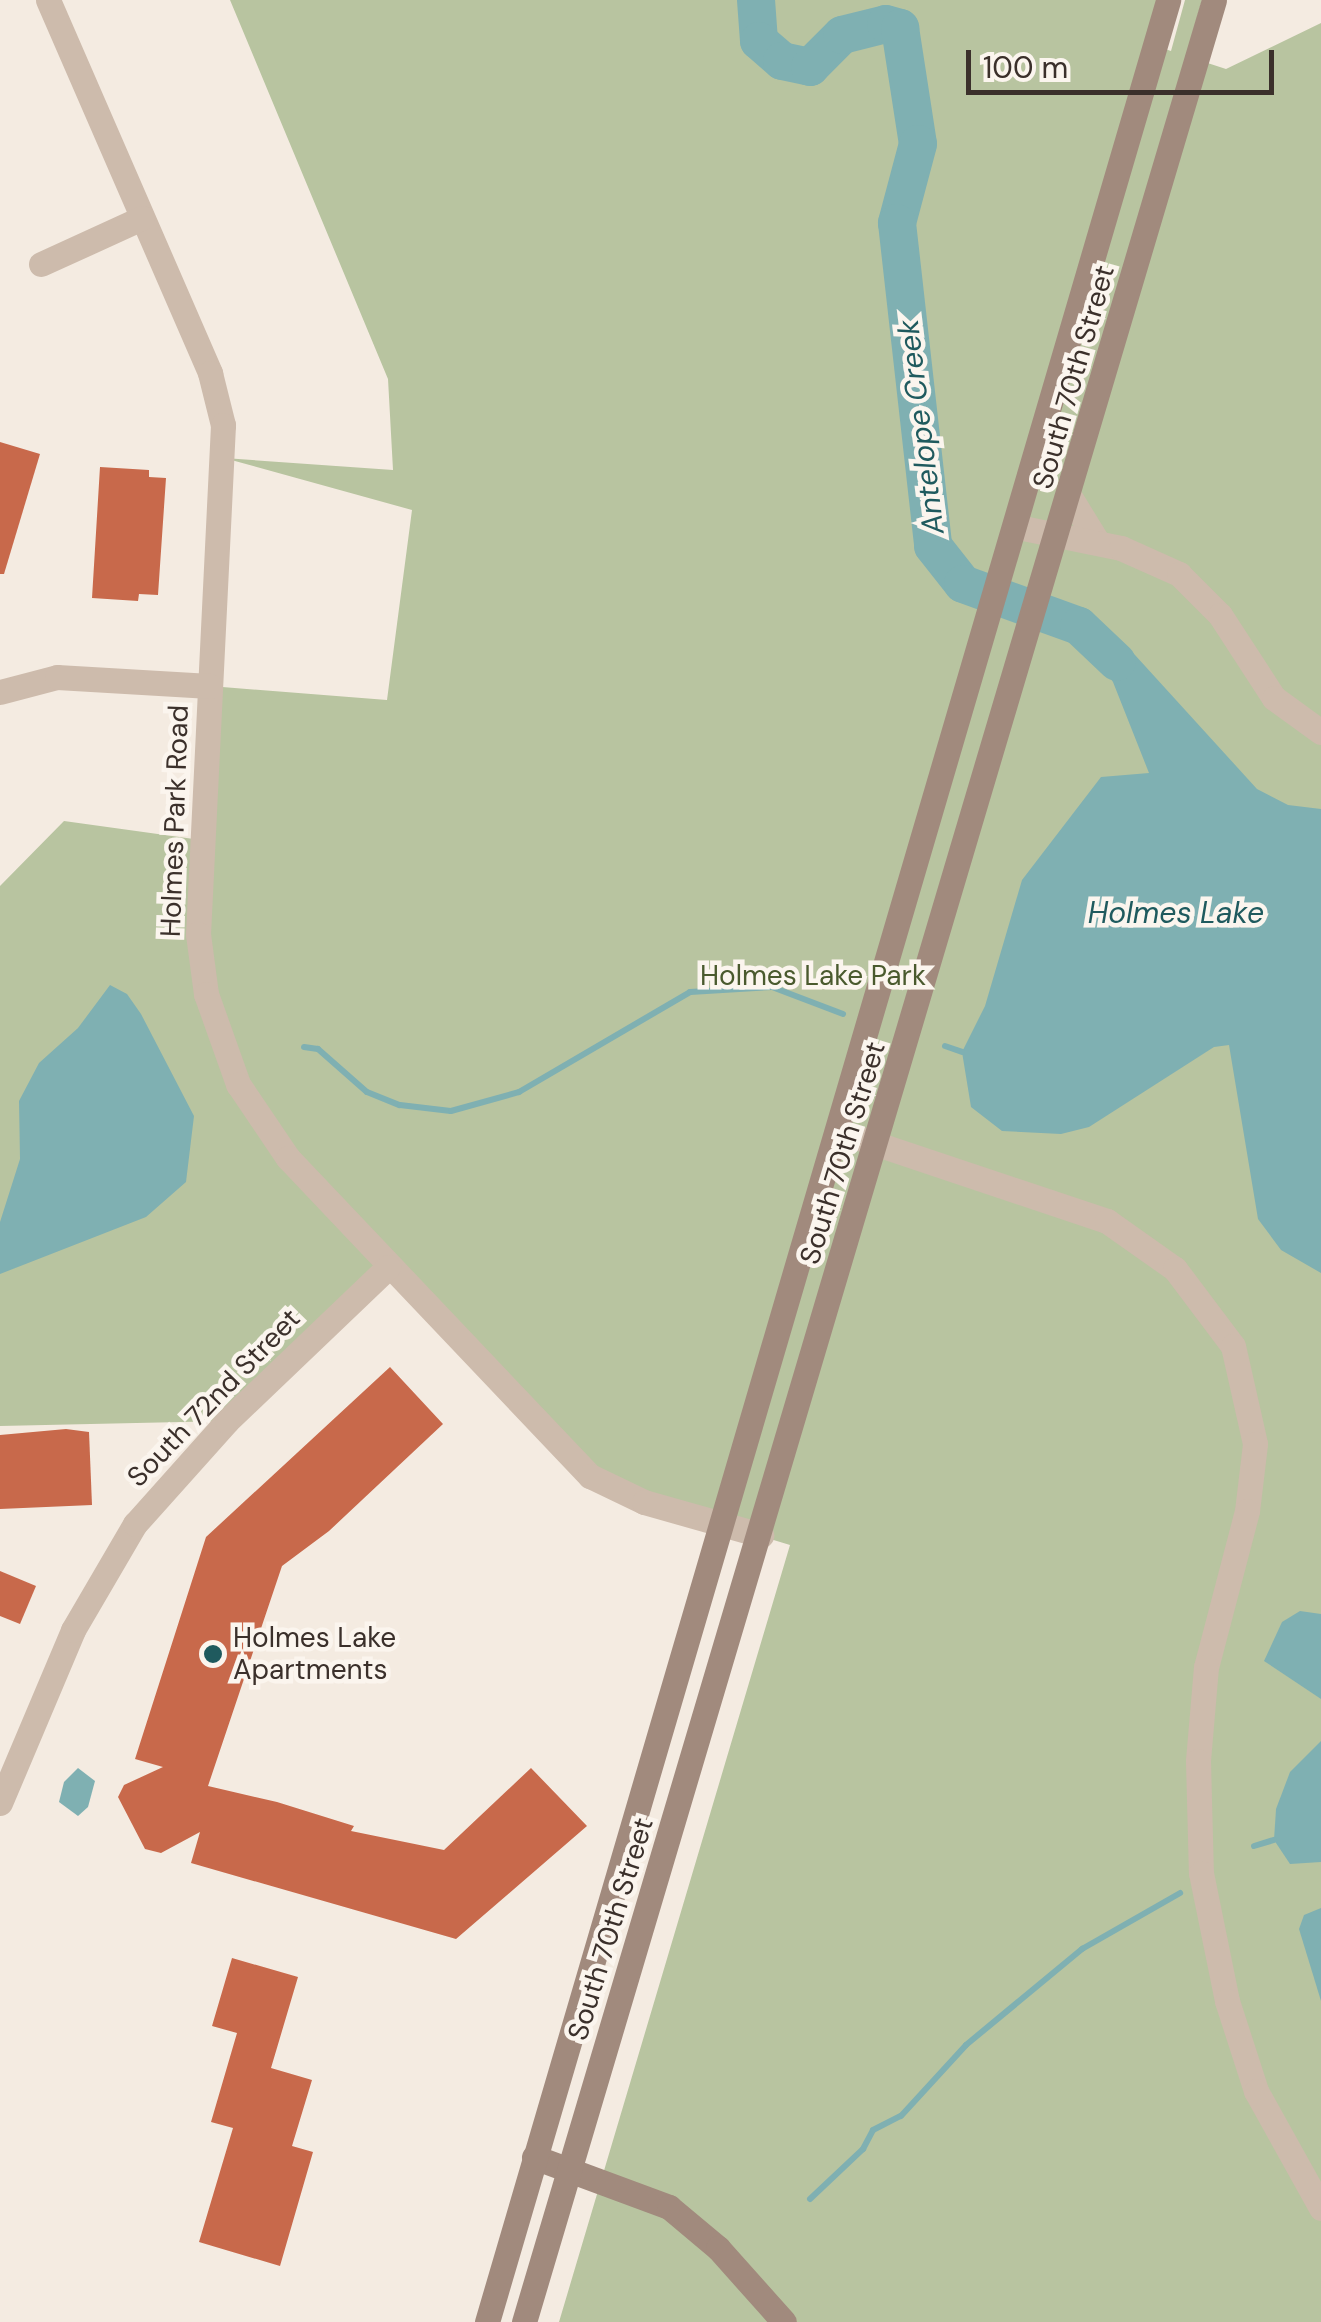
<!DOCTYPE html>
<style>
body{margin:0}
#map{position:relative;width:1321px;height:2322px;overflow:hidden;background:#f4ebe1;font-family:"DM Sans",sans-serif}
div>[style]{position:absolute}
.green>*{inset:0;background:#b8c4a0}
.water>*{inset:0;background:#7fb0b2}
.stream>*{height:6px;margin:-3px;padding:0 3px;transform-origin:3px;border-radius:3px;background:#7fb0b2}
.river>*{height:38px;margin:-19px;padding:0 19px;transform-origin:19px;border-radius:19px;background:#7fb0b2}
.building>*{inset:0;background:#c8694b}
.street>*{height:25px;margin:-12.5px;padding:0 12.5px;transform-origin:12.5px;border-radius:12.5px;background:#cdbbac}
.secondary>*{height:25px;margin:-12.5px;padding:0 12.5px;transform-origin:12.5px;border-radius:12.5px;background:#a18a7d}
.dots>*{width:28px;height:28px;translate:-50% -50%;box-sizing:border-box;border:5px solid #fbf5ee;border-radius:50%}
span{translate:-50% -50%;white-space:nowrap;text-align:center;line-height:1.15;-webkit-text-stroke:9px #fbf5ee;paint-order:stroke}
.street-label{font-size:28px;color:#3b302b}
.park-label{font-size:28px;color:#4a5a2e}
.poi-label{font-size:28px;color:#3b302b}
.left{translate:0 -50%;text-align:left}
.water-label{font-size:30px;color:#1f5a5e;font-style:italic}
.scale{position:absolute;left:966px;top:50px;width:308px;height:45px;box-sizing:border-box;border:5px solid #3b302b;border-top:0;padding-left:12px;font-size:30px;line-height:35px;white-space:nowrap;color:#3b302b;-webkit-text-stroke:8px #fbf5ee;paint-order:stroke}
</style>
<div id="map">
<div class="green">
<i style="clip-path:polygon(230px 0,1168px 0,1156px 46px,1171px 51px,1185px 0,1202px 0,1186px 56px,1226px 69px,1321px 23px,1321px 2322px,559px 2322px,790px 1545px,620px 1493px,388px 1268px,227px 1421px,0 1426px,0 886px,64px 821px,201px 840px,210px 686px,387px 700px,412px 510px,224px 458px,393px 470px,388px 379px)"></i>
</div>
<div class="water">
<i style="clip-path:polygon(1088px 623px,1111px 632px,1135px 655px,1257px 789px,1288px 805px,1321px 809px,1321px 1273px,1281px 1250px,1258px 1219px,1229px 1045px,1214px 1047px,1089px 1127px,1061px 1134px,1002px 1131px,971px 1107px,962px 1052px,985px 1006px,1022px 880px,1101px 777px,1149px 773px,1113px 682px,1081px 639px,1079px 626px)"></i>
<i style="clip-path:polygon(110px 985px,127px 994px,141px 1014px,194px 1116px,186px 1182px,146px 1217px,0 1274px,0 1222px,20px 1159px,19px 1101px,39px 1063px,78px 1028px)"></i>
<i style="clip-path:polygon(1300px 1611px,1321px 1614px,1321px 1699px,1264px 1661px,1282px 1622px)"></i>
<i style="clip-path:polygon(1321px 1741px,1321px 1862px,1290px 1864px,1274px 1840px,1276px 1809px,1290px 1772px)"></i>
<i style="clip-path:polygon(78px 1768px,95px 1781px,88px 1807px,78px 1816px,59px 1802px,64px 1782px)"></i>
<i style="clip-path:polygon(1321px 1908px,1321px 2001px,1299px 1929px,1304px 1915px)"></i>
</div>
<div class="stream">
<i style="left:945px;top:1046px;width:18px;rotate:19deg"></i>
<i style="left:304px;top:1047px;width:14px;rotate:8deg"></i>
<i style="left:318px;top:1049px;width:65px;rotate:41.3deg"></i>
<i style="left:367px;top:1092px;width:35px;rotate:22deg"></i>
<i style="left:400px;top:1105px;width:51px;rotate:6.7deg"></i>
<i style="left:451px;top:1111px;width:71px;rotate:-15.6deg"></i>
<i style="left:519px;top:1092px;width:198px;rotate:-30.3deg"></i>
<i style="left:690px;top:992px;width:82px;rotate:-3.5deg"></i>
<i style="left:772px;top:987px;width:76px;rotate:20.8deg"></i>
<i style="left:1254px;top:1846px;width:21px;rotate:-17deg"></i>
<i style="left:810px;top:2199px;width:73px;rotate:-43.3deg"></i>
<i style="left:863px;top:2149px;width:21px;rotate:-62deg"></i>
<i style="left:873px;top:2130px;width:31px;rotate:-27deg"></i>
<i style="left:901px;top:2116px;width:96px;rotate:-47.5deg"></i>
<i style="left:966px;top:2045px;width:151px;rotate:-39.6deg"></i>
<i style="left:1082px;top:1949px;width:113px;rotate:-29.7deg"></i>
</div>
<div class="river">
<i style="left:756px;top:0;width:41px;rotate:85.8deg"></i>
<i style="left:759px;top:41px;width:30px;rotate:41deg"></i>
<i style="left:782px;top:61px;width:29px;rotate:12deg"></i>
<i style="left:810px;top:67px;width:45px;rotate:-45deg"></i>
<i style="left:842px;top:35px;width:45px;rotate:-14deg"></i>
<i style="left:886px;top:24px;width:15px;rotate:16deg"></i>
<i style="left:900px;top:28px;width:117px;rotate:81.2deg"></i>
<i style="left:918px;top:144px;width:82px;rotate:104.9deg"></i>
<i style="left:897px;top:223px;width:325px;rotate:83.6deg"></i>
<i style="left:933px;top:546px;width:48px;rotate:51.7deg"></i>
<i style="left:963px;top:584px;width:123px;rotate:19.9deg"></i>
<i style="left:1079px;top:626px;width:52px;rotate:43.5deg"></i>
</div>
<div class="building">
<i style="clip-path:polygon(0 442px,40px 454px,4px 574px,0 574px)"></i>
<i style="clip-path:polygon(100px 467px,149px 470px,149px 477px,166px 478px,158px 595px,139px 594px,138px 601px,92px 598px)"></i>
<i style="clip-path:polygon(390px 1367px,443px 1424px,329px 1531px,282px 1566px,208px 1786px,277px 1802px,354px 1826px,351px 1831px,444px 1850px,531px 1768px,587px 1826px,456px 1939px,191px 1863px,200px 1832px,161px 1853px,145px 1849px,118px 1797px,124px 1785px,163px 1767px,135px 1759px,206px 1537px)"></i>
<i style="clip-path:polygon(66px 1429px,89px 1432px,92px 1505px,0 1509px,0 1435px)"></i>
<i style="clip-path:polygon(0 1571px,36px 1586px,20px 1624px,0 1616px)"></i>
<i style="clip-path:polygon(232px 1958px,298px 1977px,271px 2068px,312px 2080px,292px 2146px,313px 2152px,280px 2266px,199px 2242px,233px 2128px,211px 2122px,237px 2033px,212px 2026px)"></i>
</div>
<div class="street">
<i style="left:48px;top:0;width:407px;rotate:66.5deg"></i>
<i style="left:210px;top:373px;width:54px;rotate:76deg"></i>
<i style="left:223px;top:425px;width:510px;rotate:92.81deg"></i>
<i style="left:198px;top:934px;width:61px;rotate:82.4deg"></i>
<i style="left:206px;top:994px;width:96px;rotate:70.4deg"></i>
<i style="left:238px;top:1084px;width:89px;rotate:56deg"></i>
<i style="left:288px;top:1158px;width:439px;rotate:46.5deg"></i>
<i style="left:590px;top:1476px;width:60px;rotate:25.7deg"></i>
<i style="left:644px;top:1502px;width:122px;rotate:15.8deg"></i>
<i style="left:41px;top:264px;width:111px;rotate:-24.5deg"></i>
<i style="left:1070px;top:497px;width:52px;rotate:58.5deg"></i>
<i style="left:1018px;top:527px;width:105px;rotate:11.5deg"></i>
<i style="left:1121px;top:548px;width:64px;rotate:24.1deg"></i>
<i style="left:1179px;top:574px;width:58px;rotate:45deg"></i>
<i style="left:1220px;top:615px;width:99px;rotate:57deg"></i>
<i style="left:1274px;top:698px;width:58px;rotate:35.9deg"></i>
<i style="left:0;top:692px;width:59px;rotate:-14.7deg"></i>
<i style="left:57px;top:677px;width:153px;rotate:3.4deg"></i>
<i style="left:838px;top:1131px;width:284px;rotate:18.5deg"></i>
<i style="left:1107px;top:1221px;width:83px;rotate:35.2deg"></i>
<i style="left:1175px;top:1269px;width:96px;rotate:53deg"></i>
<i style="left:1233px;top:1346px;width:100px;rotate:77.3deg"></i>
<i style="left:1255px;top:1444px;width:67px;rotate:96.8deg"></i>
<i style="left:1247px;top:1511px;width:161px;rotate:104.7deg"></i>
<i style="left:1206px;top:1667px;width:94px;rotate:94.9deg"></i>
<i style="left:1198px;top:1761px;width:112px;rotate:88.5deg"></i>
<i style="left:1201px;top:1873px;width:131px;rotate:78.5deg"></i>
<i style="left:1227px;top:2001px;width:95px;rotate:72.1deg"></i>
<i style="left:1256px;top:2091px;width:134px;rotate:60.9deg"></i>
<i style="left:0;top:1803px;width:188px;rotate:-67.1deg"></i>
<i style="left:73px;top:1630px;width:123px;rotate:-59.7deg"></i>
<i style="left:135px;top:1524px;width:138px;rotate:-48.2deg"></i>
<i style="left:227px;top:1421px;width:223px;rotate:-43.7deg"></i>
</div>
<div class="secondary">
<i style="left:534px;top:2157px;width:144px;rotate:20.3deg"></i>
<i style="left:669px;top:2207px;width:64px;rotate:39.9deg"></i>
<i style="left:718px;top:2248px;width:99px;rotate:48.3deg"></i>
<i style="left:487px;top:2322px;width:2420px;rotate:-73.65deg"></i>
<i style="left:524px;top:2322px;width:2422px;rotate:-73.45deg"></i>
</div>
<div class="dots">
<i style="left:213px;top:1654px;background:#1f5a5e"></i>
</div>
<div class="street-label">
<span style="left:1074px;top:377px;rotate:-74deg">South 70th Street</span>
<span style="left:175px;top:821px;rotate:-88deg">Holmes Park Road</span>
<span style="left:843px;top:1153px;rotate:-73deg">South 70th Street</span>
<span style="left:214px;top:1398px;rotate:-46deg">South 72nd Street</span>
<span style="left:611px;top:1929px;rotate:-73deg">South 70th Street</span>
</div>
<div class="park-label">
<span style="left:813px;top:976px">Holmes Lake Park</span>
</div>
<div class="poi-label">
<span class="left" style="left:233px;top:1654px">Holmes Lake<br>Apartments</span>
</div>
<div class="water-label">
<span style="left:921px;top:427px;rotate:-97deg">Antelope Creek</span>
<span style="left:1176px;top:913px">Holmes Lake</span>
</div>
<div class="scale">100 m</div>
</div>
